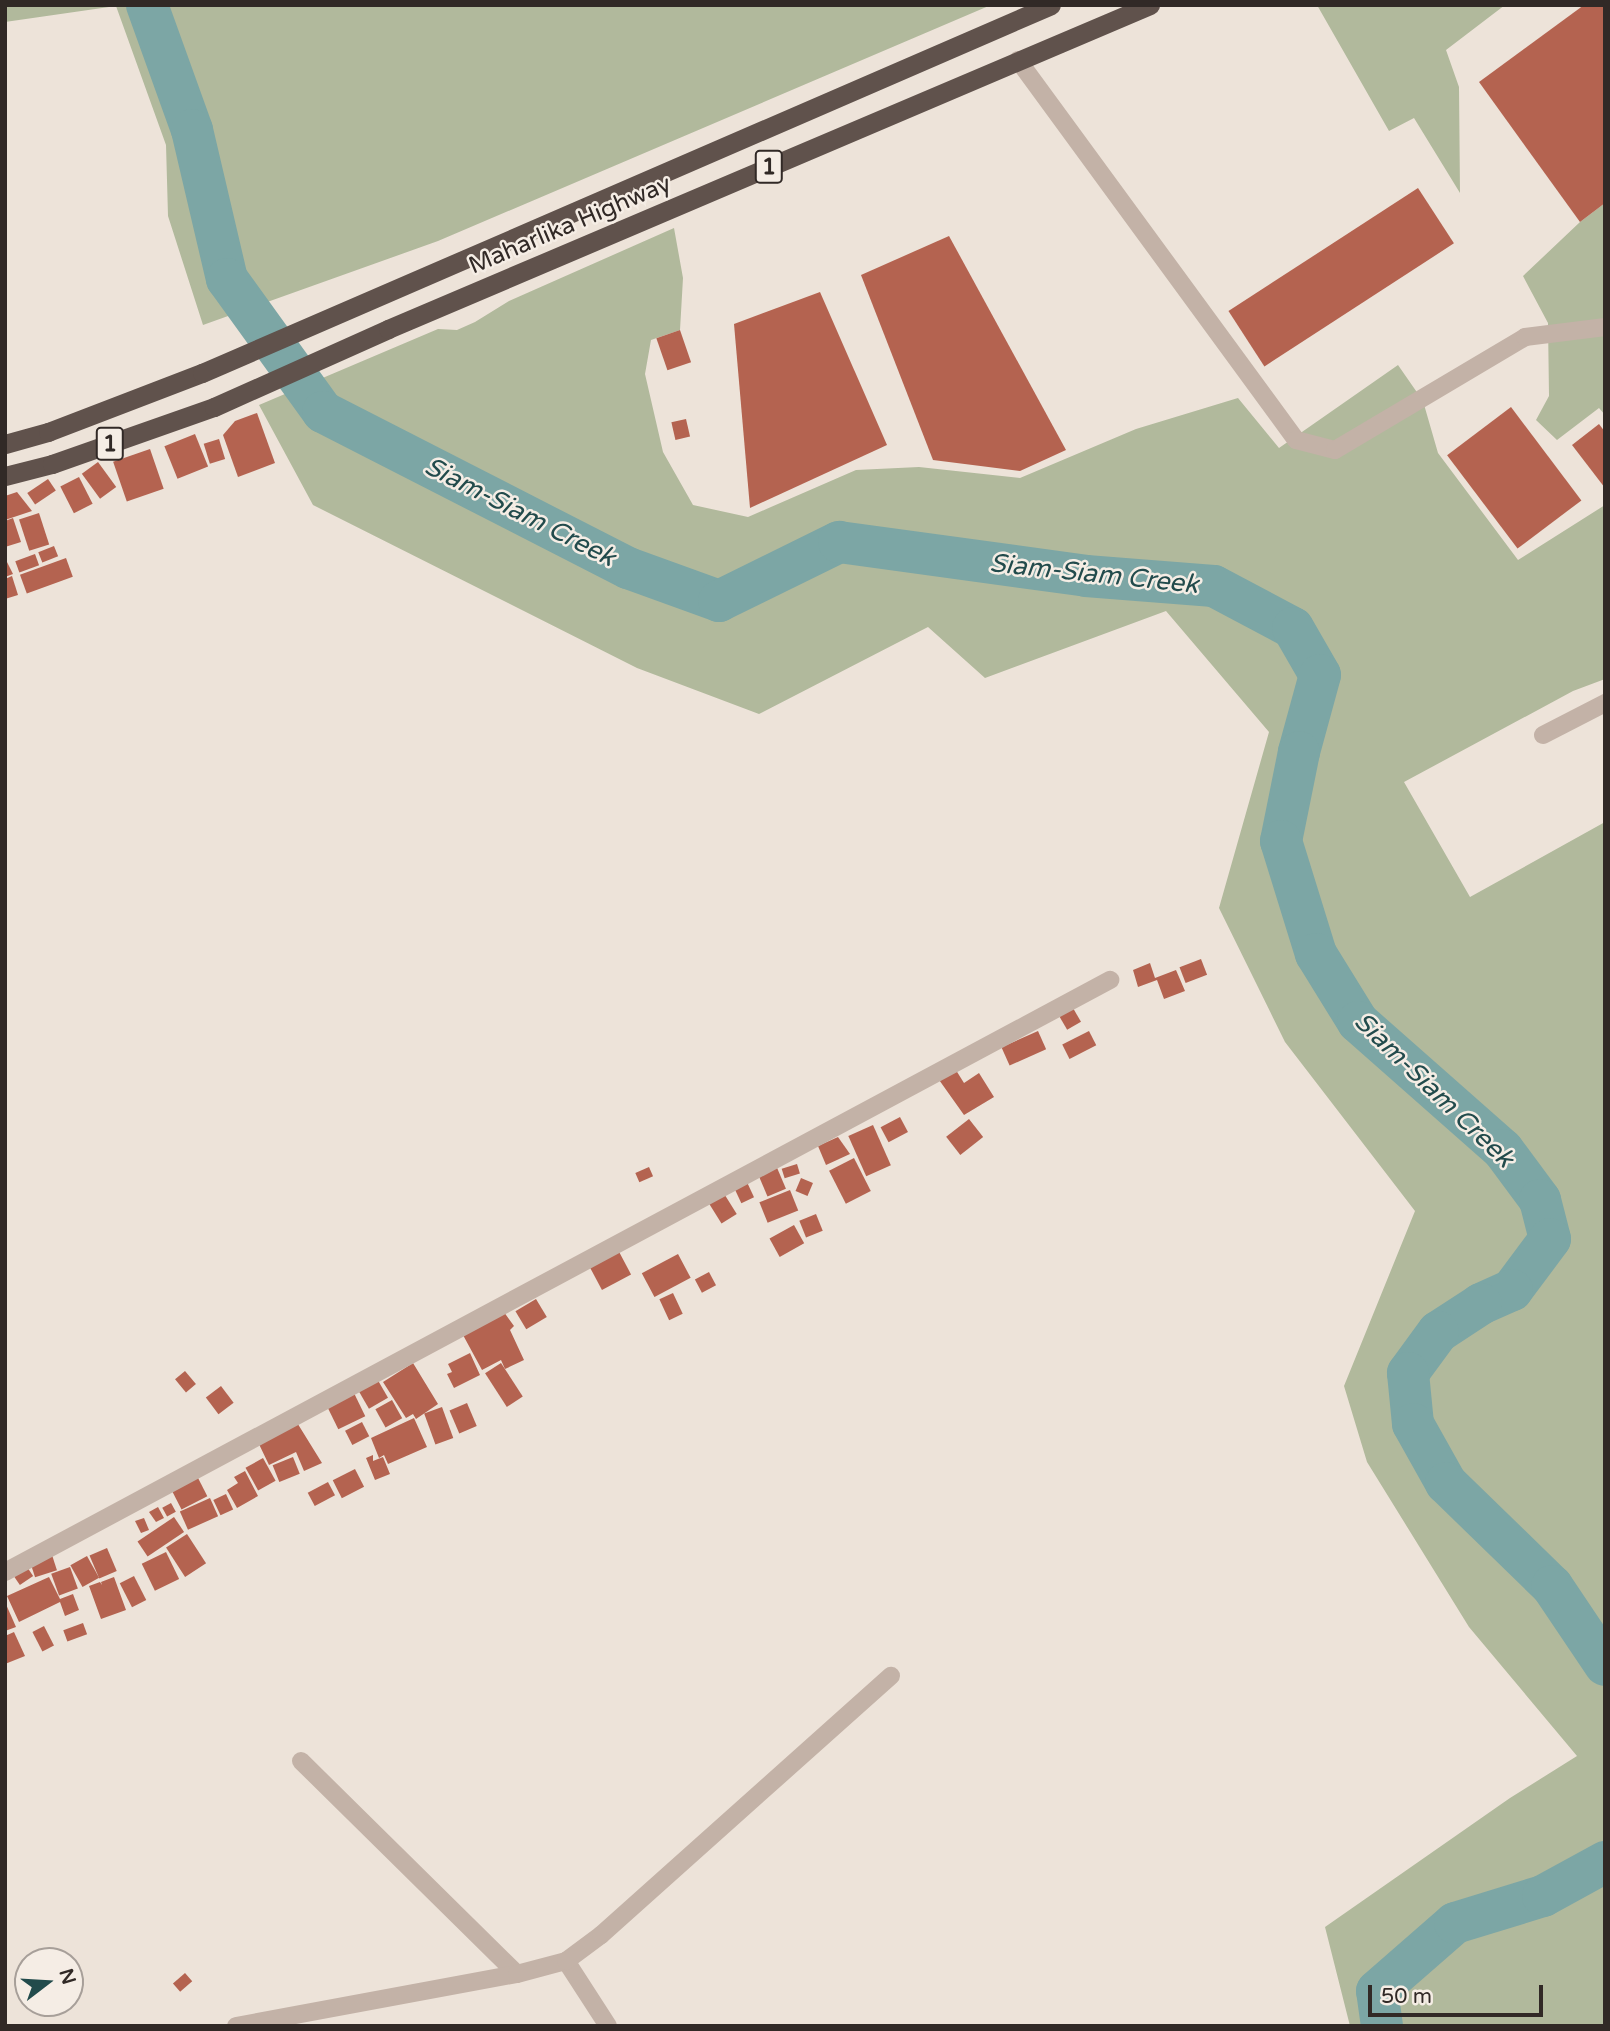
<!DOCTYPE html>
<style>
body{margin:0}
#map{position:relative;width:1610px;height:2031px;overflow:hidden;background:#ede3d9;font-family:"Varela Round",sans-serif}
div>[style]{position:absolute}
.green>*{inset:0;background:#b1b99c}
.river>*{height:42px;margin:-21px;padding:0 21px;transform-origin:21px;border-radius:21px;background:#7ca6a5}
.building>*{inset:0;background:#b46350;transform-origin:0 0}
.minor>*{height:18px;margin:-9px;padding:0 9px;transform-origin:9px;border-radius:9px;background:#c3b2a7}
.trunk>*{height:19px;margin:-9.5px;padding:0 9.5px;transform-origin:9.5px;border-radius:9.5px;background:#60524c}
span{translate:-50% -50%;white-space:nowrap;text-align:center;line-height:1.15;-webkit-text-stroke:5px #f5ede5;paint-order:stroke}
.shield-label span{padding:2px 5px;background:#f5ede5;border:2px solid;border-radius:5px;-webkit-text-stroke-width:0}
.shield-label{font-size:23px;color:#312926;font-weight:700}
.street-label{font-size:24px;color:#312926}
.water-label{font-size:26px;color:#224b4c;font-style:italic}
.frame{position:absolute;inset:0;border:7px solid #312926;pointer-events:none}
.north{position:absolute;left:14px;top:1947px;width:70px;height:70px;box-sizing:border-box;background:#f5ede5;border:2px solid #a79f99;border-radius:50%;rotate:73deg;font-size:19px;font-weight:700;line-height:28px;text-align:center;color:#312926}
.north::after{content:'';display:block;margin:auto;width:24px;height:32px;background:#224b4c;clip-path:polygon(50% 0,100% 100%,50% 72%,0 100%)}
.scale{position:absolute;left:1368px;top:1985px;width:175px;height:32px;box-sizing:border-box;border:4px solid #312926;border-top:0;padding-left:9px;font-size:21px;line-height:24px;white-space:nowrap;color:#312926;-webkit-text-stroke:5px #f5ede5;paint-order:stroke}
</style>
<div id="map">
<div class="green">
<i style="clip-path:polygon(5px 5px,991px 5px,438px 241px,203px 325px,168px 216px,166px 145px,116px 6px,5px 22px)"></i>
<i style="clip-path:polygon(1317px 5px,1505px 5px,1446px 50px,1459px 87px,1460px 193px,1414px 118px,1389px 131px)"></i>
<i style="clip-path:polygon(1605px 203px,1605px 415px,1599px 408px,1557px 440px,1536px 420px,1549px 396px,1548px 323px,1523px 276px,1580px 222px)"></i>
<i style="clip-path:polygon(674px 228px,683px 278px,680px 330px,651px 340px,645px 374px,663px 452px,693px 505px,748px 517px,856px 470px,919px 467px,1020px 478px,1136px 429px,1238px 398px,1279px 448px,1398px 365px,1423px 401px,1438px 453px,1518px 560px,1605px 505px,1605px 679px,1573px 691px,1404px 782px,1470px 897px,1605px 822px,1605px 2026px,1350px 2026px,1325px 1927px,1510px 1798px,1577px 1756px,1469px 1627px,1367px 1462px,1344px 1386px,1415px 1211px,1285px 1042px,1219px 908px,1269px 732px,1166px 611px,985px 678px,928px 627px,759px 714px,637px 668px,313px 505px,259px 405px,438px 329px,457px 330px,475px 322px,509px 301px)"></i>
</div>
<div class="river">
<i style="left:147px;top:5px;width:133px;rotate:70.2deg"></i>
<i style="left:192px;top:130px;width:153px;rotate:76.8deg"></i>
<i style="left:227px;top:279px;width:164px;rotate:54.2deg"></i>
<i style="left:323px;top:412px;width:343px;rotate:27.1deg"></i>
<i style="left:628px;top:568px;width:97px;rotate:19.9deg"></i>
<i style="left:719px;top:601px;width:134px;rotate:-26.2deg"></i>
<i style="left:839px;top:542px;width:249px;rotate:7.8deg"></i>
<i style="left:1086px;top:576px;width:128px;rotate:4.5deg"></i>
<i style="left:1214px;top:586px;width:89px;rotate:28deg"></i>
<i style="left:1293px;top:628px;width:54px;rotate:60.1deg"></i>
<i style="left:1320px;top:675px;width:80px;rotate:105.3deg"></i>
<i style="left:1299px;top:752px;width:91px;rotate:101.4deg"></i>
<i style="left:1281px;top:841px;width:118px;rotate:72.8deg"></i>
<i style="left:1316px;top:954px;width:80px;rotate:58.3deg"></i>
<i style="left:1358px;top:1022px;width:193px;rotate:41.4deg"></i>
<i style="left:1503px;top:1150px;width:62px;rotate:53.5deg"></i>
<i style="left:1540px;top:1200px;width:40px;rotate:75.6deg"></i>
<i style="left:1550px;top:1239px;width:64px;rotate:126.7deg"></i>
<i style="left:1512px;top:1290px;width:34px;rotate:156deg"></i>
<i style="left:1481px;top:1304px;width:51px;rotate:146.9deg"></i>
<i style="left:1438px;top:1332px;width:51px;rotate:126.2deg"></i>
<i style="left:1408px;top:1373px;width:51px;rotate:84.4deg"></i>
<i style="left:1413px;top:1424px;width:68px;rotate:60.8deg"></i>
<i style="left:1446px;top:1483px;width:148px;rotate:44.2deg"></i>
<i style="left:1552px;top:1586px;width:95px;rotate:56.1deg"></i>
<i style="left:1382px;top:2026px;width:35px;rotate:-98deg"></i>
<i style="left:1377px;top:1991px;width:103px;rotate:-41.1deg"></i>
<i style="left:1455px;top:1923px;width:92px;rotate:-17.1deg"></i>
<i style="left:1543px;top:1896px;width:71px;rotate:-28.7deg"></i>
</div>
<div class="building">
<i style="clip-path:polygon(1584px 5px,1605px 5px,1605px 203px,1580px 222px,1479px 82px)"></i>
<i style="left:1418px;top:188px;width:66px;height:226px;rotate:57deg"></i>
<i style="clip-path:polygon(949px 236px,1066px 450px,1020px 471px,933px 460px,861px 275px)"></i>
<i style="clip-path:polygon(820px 292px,887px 445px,750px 508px,734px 324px)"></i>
<i style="left:680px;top:330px;width:34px;height:25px;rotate:71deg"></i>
<i style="left:1511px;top:407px;width:117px;height:80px;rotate:53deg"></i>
<i style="clip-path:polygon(257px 413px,275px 463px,238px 477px,223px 435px,235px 421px)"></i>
<i style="left:686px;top:419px;width:18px;height:15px;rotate:77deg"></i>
<i style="clip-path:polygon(1599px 424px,1605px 432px,1605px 488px,1572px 445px)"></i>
<i style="left:195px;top:434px;width:35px;height:33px;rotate:68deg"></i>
<i style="left:219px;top:439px;width:21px;height:16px;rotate:73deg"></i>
<i style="left:150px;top:449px;width:42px;height:39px;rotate:71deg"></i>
<i style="left:98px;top:462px;width:31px;height:20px;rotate:54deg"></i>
<i style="left:79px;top:477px;width:30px;height:21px;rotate:63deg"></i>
<i style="left:48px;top:479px;width:14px;height:25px;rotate:56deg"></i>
<i style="clip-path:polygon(17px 492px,32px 511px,5px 520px,5px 496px)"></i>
<i style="left:39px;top:513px;width:33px;height:21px;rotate:72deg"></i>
<i style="clip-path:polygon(13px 518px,21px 542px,5px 547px,5px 521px)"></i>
<i style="left:54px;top:546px;width:11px;height:17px;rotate:68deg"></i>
<i style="left:35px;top:554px;width:12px;height:21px;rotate:70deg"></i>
<i style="clip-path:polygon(5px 558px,13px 574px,5px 577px)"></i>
<i style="left:66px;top:558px;width:20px;height:49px;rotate:70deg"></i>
<i style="clip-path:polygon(12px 576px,18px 595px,5px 599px,5px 579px)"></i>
<i style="left:1201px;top:959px;width:17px;height:23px;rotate:69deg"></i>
<i style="clip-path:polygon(1150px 963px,1155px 978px,1176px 970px,1185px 991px,1164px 999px,1157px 980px,1138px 987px,1133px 970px)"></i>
<i style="left:1073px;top:1008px;width:16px;height:16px;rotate:60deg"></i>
<i style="left:1038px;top:1031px;width:20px;height:40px;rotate:66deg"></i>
<i style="left:1089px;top:1031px;width:16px;height:30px;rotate:63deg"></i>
<i style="clip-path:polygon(954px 1067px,964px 1083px,979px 1073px,994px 1097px,964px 1115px,937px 1077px)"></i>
<i style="left:900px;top:1117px;width:17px;height:22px;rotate:62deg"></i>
<i style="left:969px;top:1119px;width:23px;height:29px;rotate:52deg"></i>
<i style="left:873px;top:1125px;width:44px;height:27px;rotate:66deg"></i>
<i style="clip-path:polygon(838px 1137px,850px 1154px,826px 1165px,818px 1146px)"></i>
<i style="left:854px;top:1158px;width:37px;height:28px;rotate:63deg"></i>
<i style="left:775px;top:1163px;width:28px;height:20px;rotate:67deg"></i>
<i style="left:797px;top:1164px;width:10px;height:16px;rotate:73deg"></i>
<i style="left:649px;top:1167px;width:10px;height:15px;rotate:66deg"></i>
<i style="left:801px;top:1178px;width:13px;height:14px;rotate:23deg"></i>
<i style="left:746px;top:1180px;width:19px;height:14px;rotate:65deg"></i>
<i style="left:790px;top:1190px;width:22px;height:33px;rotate:68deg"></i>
<i style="left:723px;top:1192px;width:26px;height:18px;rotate:58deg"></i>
<i style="left:816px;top:1214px;width:18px;height:18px;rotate:68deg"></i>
<i style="left:794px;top:1225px;width:21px;height:28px;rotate:61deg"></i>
<i style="left:617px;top:1248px;width:30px;height:33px;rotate:62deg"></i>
<i style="left:678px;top:1254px;width:27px;height:41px;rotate:62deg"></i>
<i style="left:709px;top:1272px;width:15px;height:16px;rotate:62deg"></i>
<i style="left:673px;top:1293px;width:23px;height:15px;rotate:65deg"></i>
<i style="left:536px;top:1299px;width:21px;height:24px;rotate:59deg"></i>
<i style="clip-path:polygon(501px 1308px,514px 1326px,510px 1330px,524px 1360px,505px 1369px,501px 1360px,482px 1370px,463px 1335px)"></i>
<i style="clip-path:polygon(470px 1353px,480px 1375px,454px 1388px,447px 1374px,452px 1372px,448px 1364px)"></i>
<i style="clip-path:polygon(413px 1363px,438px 1404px,416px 1419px,413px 1414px,406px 1418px,383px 1382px)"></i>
<i style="left:501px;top:1363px;width:40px;height:19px;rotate:57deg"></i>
<i style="left:185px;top:1371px;width:17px;height:13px;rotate:50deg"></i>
<i style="left:376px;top:1377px;width:24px;height:22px;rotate:60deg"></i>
<i style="left:221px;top:1386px;width:21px;height:19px;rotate:53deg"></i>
<i style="left:353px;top:1391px;width:28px;height:30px;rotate:64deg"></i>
<i style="left:392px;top:1400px;width:21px;height:19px;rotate:61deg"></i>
<i style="left:467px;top:1403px;width:25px;height:19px;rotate:67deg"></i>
<i style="left:442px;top:1407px;width:33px;height:19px;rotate:70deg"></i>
<i style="clip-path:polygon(414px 1418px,427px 1447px,388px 1464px,384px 1455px,379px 1458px,371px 1438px)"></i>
<i style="clip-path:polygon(296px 1421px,322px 1463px,304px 1471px,296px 1452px,269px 1465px,257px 1440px)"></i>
<i style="left:362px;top:1422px;width:16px;height:19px;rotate:63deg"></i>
<i style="clip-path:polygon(373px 1455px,373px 1461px,383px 1457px,390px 1474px,375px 1480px,366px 1458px)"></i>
<i style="left:293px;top:1457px;width:18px;height:22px;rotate:68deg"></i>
<i style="left:263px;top:1458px;width:26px;height:20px;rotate:61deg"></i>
<i style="left:355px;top:1469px;width:20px;height:25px;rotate:63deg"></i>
<i style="clip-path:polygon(245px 1471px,258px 1496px,237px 1508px,227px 1490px,238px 1483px,234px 1477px)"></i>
<i style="left:196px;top:1474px;width:25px;height:29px;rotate:63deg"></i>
<i style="left:328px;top:1482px;width:15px;height:23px;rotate:62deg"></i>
<i style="left:226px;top:1494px;width:17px;height:14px;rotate:65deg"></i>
<i style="left:210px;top:1498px;width:20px;height:33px;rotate:66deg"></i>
<i style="left:171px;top:1503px;width:10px;height:10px;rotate:61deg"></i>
<i style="clip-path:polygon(158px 1507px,164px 1518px,156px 1522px,149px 1512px)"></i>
<i style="left:174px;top:1517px;width:18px;height:44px;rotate:56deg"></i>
<i style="clip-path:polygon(144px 1518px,149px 1530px,141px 1533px,135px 1521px)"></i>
<i style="left:187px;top:1534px;width:35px;height:25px;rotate:57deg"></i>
<i style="left:107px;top:1548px;width:25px;height:19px;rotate:67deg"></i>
<i style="left:166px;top:1552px;width:30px;height:27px;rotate:64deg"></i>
<i style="left:52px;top:1555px;width:16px;height:23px;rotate:72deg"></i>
<i style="left:87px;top:1556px;width:25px;height:19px;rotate:61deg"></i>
<i style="left:27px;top:1567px;width:11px;height:16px;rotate:56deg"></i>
<i style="left:70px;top:1567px;width:23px;height:20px;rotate:70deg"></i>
<i style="left:134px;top:1576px;width:27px;height:16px;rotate:63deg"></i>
<i style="clip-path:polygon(49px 1577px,60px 1599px,73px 1594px,79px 1610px,65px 1616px,60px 1602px,19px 1622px,7px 1596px)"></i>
<i style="clip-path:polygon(114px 1577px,126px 1610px,101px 1619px,89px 1586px,100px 1582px,102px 1585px,101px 1582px)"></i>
<i style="clip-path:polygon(5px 1602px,16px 1627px,5px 1631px)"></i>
<i style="left:83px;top:1623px;width:12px;height:21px;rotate:70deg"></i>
<i style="left:44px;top:1626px;width:22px;height:13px;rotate:63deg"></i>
<i style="clip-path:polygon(14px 1632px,25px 1656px,5px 1664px,5px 1636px)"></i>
<i style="left:185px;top:1973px;width:11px;height:16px;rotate:49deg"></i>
</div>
<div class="minor">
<i style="left:1018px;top:60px;width:471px;rotate:53.8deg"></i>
<i style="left:1296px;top:440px;width:40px;rotate:14.4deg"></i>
<i style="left:1335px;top:450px;width:221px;rotate:-30.7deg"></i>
<i style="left:1525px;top:337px;width:81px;rotate:-7.1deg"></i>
<i style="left:1543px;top:735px;width:70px;rotate:-27.3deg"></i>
<i style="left:5px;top:1572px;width:1254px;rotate:-28.18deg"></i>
<i style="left:301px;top:1761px;width:303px;rotate:44.6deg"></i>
<i style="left:566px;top:1961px;width:77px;rotate:57.1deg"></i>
<i style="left:236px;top:2026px;width:286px;rotate:-10.5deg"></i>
<i style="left:517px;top:1974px;width:51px;rotate:-14.9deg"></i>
<i style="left:566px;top:1961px;width:44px;rotate:-36.6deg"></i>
<i style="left:601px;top:1935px;width:389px;rotate:-41.8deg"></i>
</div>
<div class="trunk">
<i style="left:5px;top:444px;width:45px;rotate:-15.6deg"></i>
<i style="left:48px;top:432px;width:165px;rotate:-21deg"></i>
<i style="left:202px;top:373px;width:925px;rotate:-23.43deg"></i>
<i style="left:5px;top:476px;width:49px;rotate:-14.3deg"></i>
<i style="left:52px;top:464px;width:172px;rotate:-19.4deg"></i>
<i style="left:214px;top:407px;width:191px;rotate:-24.1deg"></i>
<i style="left:388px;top:329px;width:828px;rotate:-23.04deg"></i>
</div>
<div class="shield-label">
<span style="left:769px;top:167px">1</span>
<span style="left:110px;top:444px">1</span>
</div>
<div class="street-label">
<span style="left:570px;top:225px;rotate:-23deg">Maharlika Highway</span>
</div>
<div class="water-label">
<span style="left:520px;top:512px;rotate:27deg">Siam-Siam Creek</span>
<span style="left:1094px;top:574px;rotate:6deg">Siam-Siam Creek</span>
<span style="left:1434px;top:1090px;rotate:44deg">Siam-Siam Creek</span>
</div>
<div class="frame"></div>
<div class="north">N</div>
<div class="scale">50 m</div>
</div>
